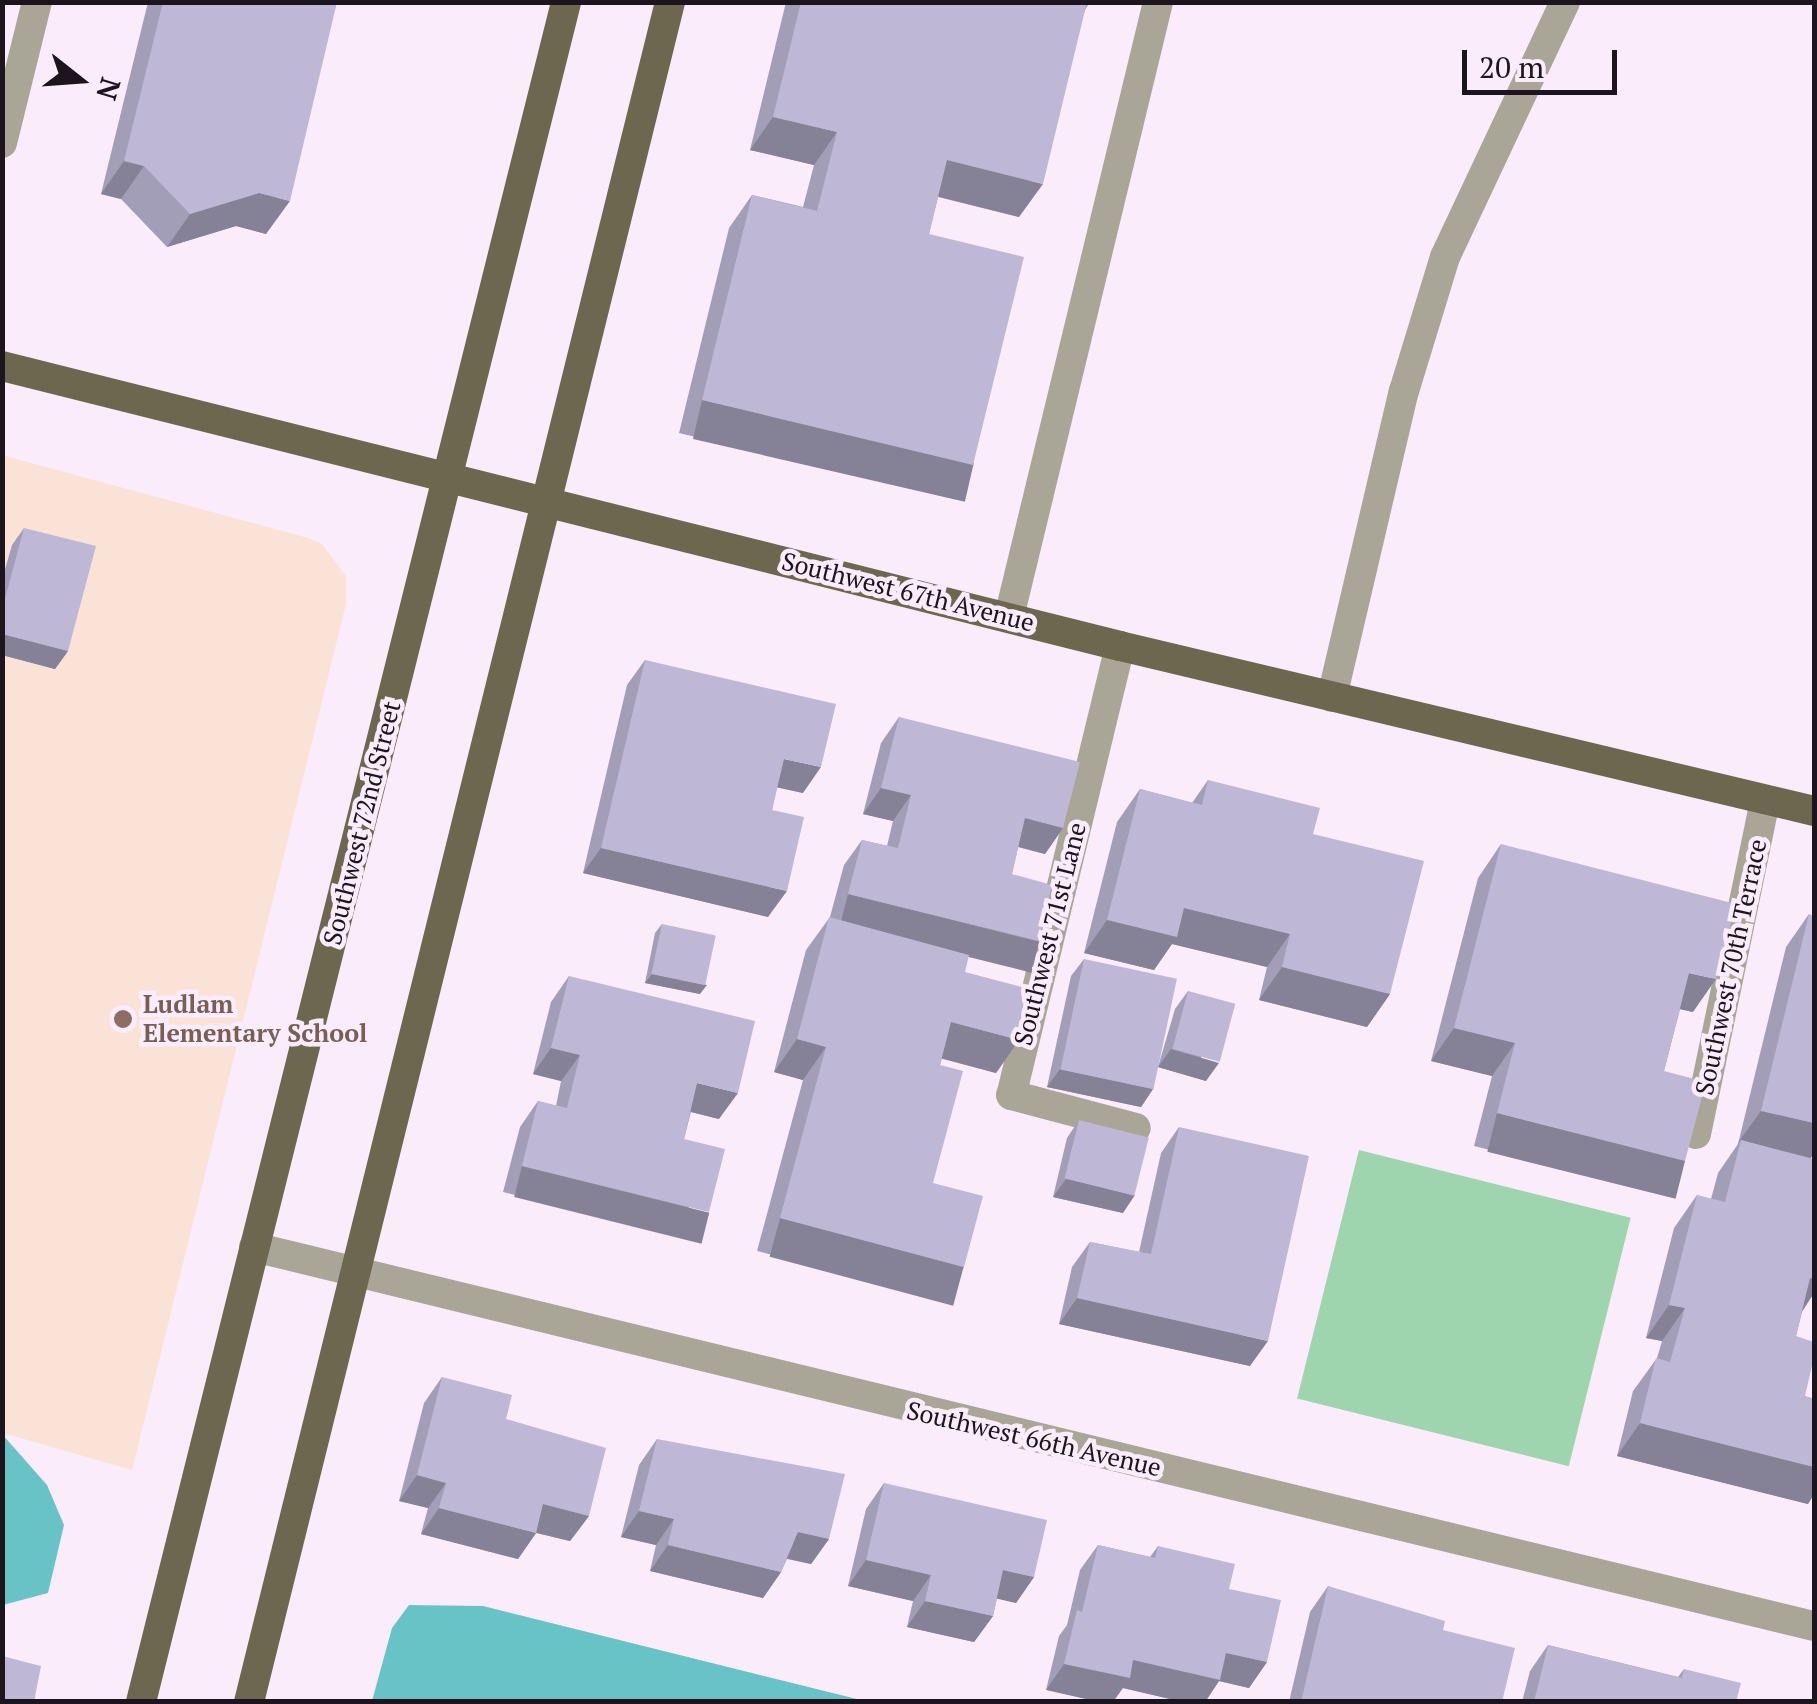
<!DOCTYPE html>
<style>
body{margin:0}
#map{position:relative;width:1817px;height:1704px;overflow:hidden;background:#fbecfc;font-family:"PT Serif",serif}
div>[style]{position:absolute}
.education>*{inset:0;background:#fae2d7}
.green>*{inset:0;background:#9ed5ae;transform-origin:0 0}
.water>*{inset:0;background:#68c3c7}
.minor>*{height:30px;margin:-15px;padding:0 15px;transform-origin:15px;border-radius:15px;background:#a9a698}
.major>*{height:30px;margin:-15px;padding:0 15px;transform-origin:15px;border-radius:15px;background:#6e674f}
.wall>*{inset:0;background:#a39eb8}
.shaded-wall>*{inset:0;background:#858196;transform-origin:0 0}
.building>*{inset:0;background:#beb8d6;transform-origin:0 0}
.dots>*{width:28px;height:28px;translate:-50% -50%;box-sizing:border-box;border:5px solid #fbecfc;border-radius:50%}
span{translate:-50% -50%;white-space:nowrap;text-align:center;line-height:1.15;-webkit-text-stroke:9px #fbecfc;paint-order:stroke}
.street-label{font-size:25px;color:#1d151e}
.education-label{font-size:25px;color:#785e54;font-weight:700}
.left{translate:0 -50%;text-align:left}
.frame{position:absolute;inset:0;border:5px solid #1d151e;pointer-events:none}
.north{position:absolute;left:30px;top:30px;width:100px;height:100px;-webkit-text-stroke:8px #fbecfc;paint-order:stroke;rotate:107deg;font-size:28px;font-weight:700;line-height:40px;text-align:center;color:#1d151e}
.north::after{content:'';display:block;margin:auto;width:35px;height:45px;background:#1d151e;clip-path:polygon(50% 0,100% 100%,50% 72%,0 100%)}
.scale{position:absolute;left:1462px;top:50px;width:155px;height:45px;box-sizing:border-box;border:5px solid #1d151e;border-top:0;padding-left:12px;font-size:30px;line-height:35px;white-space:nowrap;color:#1d151e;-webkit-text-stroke:8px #fbecfc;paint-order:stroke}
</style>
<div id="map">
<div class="education">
<i style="clip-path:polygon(2px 455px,308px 538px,322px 544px,346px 576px,346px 604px,132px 1470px,3px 1433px)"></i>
</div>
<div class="green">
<i style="left:1359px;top:1150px;width:280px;height:256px;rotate:14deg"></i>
</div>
<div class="water">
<i style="clip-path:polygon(2px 1434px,47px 1485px,64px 1525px,48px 1593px,3px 1605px)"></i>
<i style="clip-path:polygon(409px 1605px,483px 1606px,865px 1701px,372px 1701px,392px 1628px)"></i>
</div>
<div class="minor">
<i style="left:2px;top:143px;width:145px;rotate:-76.1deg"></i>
<i style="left:1009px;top:617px;width:633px;rotate:-76.38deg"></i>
<i style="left:1120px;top:646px;width:462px;rotate:103.6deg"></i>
<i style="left:1011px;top:1095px;width:129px;rotate:14.8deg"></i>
<i style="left:1332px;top:697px;width:314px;rotate:-76.8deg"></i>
<i style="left:1404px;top:391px;width:140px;rotate:-73deg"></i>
<i style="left:1445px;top:257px;width:282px;rotate:-64.8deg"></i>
<i style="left:1696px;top:1134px;width:341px;rotate:-78.3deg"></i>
<i style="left:254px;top:1247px;width:1605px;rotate:13.66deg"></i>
</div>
<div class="major">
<i style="left:2px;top:366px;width:1153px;rotate:14.06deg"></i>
<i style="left:1120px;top:646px;width:713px;rotate:13.37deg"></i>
<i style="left:141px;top:1702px;width:1752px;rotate:-75.96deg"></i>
<i style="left:249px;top:1702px;width:1751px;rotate:-76.09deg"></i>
</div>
<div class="wall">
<i style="clip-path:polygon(148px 2px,337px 2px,266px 234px,236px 226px,167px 247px,121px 199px,101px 194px)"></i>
<i style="clip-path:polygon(786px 2px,1090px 2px,1085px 10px,1019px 217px,938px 197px,929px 234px,950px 498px,679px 433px,729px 228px,752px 195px,803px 207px,814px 165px,750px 150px)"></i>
<i style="clip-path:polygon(24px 528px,68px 651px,55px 669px,2px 655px,2px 580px,12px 545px)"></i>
<i style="clip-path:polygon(645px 660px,803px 793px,777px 787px,772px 810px,768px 917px,583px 873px,627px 685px)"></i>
<i style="clip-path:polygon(899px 717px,1063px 828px,1045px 854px,1018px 847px,1012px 874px,1039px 941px,1021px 967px,941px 947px,965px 972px,1019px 1040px,996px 1073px,942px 1058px,940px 1065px,933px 1183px,964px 1267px,941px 1300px,757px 1251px,803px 1080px,774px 1072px,806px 950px,830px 917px,844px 865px,862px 840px,887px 846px,893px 821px,863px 814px,881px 743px)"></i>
<i style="clip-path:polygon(1208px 780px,1313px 834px,1390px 994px,1367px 1027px,1259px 1000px,1267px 967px,1172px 944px,1154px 970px,1084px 953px,1117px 822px,1140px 789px,1192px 803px)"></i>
<i style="clip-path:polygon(1501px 844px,1693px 1012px,1680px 1009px,1664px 1071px,1685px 1161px,1662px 1194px,1474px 1146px,1492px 1076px,1431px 1061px,1478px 878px)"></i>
<i style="clip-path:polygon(1809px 914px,1811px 1158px,1814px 1293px,1802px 1312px,1796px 1336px,1805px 1396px,1814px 1399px,1814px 1494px,1808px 1504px,1617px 1456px,1633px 1391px,1657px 1358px,1662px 1341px,1646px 1338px,1674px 1228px,1697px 1195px,1711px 1199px,1718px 1173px,1738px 1144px,1786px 947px)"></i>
<i style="clip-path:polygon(662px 924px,700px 994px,645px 983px,655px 933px)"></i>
<i style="clip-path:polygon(1084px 959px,1153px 1089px,1141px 1107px,1047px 1087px,1071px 976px)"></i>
<i style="clip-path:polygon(569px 976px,719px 1119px,691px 1112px,684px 1139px,691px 1238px,503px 1192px,520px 1127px,538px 1101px,556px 1106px,561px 1081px,533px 1074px,551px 1002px)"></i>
<i style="clip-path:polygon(1188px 991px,1206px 1081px,1158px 1067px,1175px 1009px)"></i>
<i style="clip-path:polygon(1079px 1120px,1123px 1213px,1053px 1197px,1067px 1138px)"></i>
<i style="clip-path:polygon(1179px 1127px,1250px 1366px,1059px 1324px,1072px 1267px,1090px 1242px,1139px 1252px,1161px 1153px)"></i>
<i style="clip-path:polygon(442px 1377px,589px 1516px,570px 1541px,536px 1533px,518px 1559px,421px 1534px,428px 1508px,399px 1501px,424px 1403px)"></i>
<i style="clip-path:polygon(657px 1439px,829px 1539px,811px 1564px,787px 1559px,781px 1572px,763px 1598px,650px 1571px,656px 1545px,621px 1537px,639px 1465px)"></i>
<i style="clip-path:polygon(884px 1483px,1034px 1577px,1016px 1603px,997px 1598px,993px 1616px,974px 1642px,907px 1627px,913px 1601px,848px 1586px,866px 1509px)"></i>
<i style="clip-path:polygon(1098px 1545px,1150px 1557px,1158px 1546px,1229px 1589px,1267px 1662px,1249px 1688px,1219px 1681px,1205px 1702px,1183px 1702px,1123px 1688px,1046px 1690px,1059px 1636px,1067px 1625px,1080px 1570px)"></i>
<i style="clip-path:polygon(1328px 1586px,1443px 1630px,1502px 1702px,1289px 1702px,1310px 1612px)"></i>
<i style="clip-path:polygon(1548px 1645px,1678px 1677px,1684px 1669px,1736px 1702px,1522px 1702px,1530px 1671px)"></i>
</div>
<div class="shaded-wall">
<i style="clip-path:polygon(773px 117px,837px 132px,814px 165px,750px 150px)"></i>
<i style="clip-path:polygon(947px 160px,1043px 184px,1019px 217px,924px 193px)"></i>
<i style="clip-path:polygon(124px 161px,144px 166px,121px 199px,101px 194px)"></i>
<i style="clip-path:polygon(259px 193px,290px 201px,266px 234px,236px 226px,167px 247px,190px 214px)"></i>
<i style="left:702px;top:400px;width:279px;height:40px;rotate:13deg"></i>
<i style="clip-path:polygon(2px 634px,68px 651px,55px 669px,2px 655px)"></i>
<i style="clip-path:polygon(784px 759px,821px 767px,803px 793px,766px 785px)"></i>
<i style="clip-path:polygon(881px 788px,911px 795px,893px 821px,863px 814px)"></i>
<i style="clip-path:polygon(1025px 818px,1063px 828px,1045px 854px,1007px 844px)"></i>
<i style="clip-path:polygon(601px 848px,787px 891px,768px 917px,583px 873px)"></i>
<i style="left:848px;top:894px;width:197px;height:32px;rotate:14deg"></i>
<i style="clip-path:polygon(1184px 908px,1290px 934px,1267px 967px,1172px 944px,1154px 970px,1084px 953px,1107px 920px)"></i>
<i style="clip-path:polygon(1282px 967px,1390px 994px,1367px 1027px,1259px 1000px)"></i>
<i style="clip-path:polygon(1689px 973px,1716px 979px,1693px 1012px,1666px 1006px)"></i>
<i style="clip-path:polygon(652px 974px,707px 985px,700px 994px,645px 983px)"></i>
<i style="clip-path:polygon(951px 1022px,1019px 1040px,996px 1073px,928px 1055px)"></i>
<i style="clip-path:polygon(1454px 1028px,1515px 1043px,1492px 1076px,1431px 1061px)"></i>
<i style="clip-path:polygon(797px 1039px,826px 1047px,803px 1080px,774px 1072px)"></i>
<i style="clip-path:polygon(551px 1048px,580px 1055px,561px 1081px,533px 1074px)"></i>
<i style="clip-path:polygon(1171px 1049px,1219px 1063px,1206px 1081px,1158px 1067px)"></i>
<i style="clip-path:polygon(1060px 1069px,1153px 1089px,1141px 1107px,1047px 1087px)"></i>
<i style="clip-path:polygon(697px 1083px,738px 1093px,719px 1119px,679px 1109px)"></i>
<i style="clip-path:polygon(1761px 1111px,1814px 1123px,1814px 1153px,1809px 1161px,1741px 1140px,1737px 1144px)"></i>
<i style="left:1497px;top:1113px;width:194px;height:40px;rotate:14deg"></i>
<i style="left:522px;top:1166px;width:193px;height:32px;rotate:14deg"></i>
<i style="clip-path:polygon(1066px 1179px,1135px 1195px,1123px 1213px,1053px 1197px)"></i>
<i style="left:780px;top:1218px;width:190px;height:40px;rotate:15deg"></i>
<i style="clip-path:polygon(1810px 1278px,1814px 1279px,1814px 1293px,1800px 1314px)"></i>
<i style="clip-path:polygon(1077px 1298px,1268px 1341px,1250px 1366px,1059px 1324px)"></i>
<i style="clip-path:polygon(1669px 1305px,1685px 1308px,1662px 1341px,1646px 1338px)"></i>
<i style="clip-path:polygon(1640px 1423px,1814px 1467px,1814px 1494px,1808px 1504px,1617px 1456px)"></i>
<i style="clip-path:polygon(417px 1475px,446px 1483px,428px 1508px,399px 1501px)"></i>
<i style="clip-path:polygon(543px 1504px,589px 1516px,570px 1541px,525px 1530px)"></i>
<i style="clip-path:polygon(439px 1508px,536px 1533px,518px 1559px,421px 1534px)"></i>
<i style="clip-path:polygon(639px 1511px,674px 1519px,656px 1545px,621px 1537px)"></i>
<i style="clip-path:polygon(798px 1532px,829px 1539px,811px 1564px,780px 1557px)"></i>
<i style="clip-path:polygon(668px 1545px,781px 1572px,763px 1598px,650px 1571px)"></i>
<i style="clip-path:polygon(866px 1560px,931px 1575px,913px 1601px,848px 1586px)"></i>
<i style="clip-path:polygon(1003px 1570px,1034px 1577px,1016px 1603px,985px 1596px)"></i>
<i style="clip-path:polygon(925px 1601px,993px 1616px,974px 1642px,907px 1627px)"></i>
<i style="clip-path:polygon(1226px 1653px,1267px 1662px,1249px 1688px,1219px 1681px,1205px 1702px,1183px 1702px,1123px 1688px,1113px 1702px,1099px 1702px,1046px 1690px,1064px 1664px)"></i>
</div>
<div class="building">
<i style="clip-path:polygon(163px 2px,337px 2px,290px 201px,259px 193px,190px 214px,144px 166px,124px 161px)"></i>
<i style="clip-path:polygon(801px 2px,1087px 2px,1043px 184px,947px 160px,929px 234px,1024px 257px,973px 465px,702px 400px,752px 195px,817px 211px,837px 132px,773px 117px)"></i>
<i style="clip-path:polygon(24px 528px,96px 546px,68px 651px,2px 634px,2px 610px)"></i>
<i style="clip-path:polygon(645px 660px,836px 704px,821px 767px,784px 759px,772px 810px,804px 817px,787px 891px,601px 848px)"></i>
<i style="clip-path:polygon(899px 717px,1080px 762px,1063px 828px,1025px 818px,1012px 874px,1052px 885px,1039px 941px,848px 894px,862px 840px,898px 848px,911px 795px,881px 788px)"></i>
<i style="clip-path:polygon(1208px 780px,1320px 808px,1313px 834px,1424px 861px,1390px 994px,1282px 967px,1290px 934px,1184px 908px,1177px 937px,1107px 920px,1140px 789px,1202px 805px)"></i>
<i style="clip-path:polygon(1501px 844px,1736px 904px,1716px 979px,1689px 973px,1664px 1071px,1706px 1082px,1685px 1161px,1497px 1113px,1515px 1043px,1454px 1028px)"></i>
<i style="clip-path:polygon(1809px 914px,1814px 916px,1814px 1123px,1761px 1111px)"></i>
<i style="clip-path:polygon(829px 917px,969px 955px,965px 972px,1033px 990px,1019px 1040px,951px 1022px,940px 1065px,963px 1071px,933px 1183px,983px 1196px,964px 1267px,780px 1218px,826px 1047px,797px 1039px)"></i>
<i style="left:662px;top:924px;width:55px;height:51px;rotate:12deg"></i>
<i style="left:1084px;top:959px;width:95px;height:113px;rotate:12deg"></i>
<i style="clip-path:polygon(569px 976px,755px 1021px,738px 1093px,697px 1083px,684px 1139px,725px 1149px,709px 1212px,522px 1166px,538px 1101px,567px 1108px,580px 1055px,551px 1048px)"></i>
<i style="left:1188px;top:991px;width:49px;height:60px;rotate:15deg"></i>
<i style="left:1079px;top:1120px;width:72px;height:60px;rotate:14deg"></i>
<i style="clip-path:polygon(1179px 1127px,1309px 1156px,1268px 1341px,1077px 1298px,1090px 1242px,1151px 1254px)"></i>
<i style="clip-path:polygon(1741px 1140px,1814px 1159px,1814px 1279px,1810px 1278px,1796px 1336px,1814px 1342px,1814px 1357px,1805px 1396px,1814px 1399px,1814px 1467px,1640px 1423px,1656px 1358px,1670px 1362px,1685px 1308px,1669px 1305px,1697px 1195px,1725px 1202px)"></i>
<i style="clip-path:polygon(442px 1377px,512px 1395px,506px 1419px,606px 1448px,589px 1516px,543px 1504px,536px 1533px,439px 1508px,446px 1483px,417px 1475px)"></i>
<i style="clip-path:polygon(657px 1439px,845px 1474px,829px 1539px,798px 1532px,781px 1572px,668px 1545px,674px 1519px,639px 1511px)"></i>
<i style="clip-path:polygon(884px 1483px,1047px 1520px,1034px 1577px,1003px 1570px,993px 1616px,925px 1601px,931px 1575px,866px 1560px)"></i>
<i style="clip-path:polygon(1098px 1545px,1155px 1558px,1158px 1546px,1235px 1564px,1229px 1589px,1281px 1600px,1267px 1662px,1226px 1653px,1220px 1680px,1133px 1660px,1130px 1678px,1064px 1664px,1077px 1610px,1082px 1612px)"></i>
<i style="clip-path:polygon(1328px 1586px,1445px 1621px,1443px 1630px,1515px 1648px,1502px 1702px,1301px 1702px)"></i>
<i style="clip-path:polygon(1548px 1645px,1682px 1678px,1684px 1669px,1741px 1683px,1736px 1702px,1534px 1702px)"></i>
<i style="clip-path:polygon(2px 1656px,41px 1666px,34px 1702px,2px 1702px)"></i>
</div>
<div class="dots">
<i style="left:123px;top:1019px;background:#8d6e63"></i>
</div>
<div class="street-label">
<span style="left:908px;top:592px;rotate:14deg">Southwest 67th Avenue</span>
<span style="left:362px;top:823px;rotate:-76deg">Southwest 72nd Street</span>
<span style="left:1050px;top:934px;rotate:-76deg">Southwest 71st Lane</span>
<span style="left:1731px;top:967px;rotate:-78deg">Southwest 70th Terrace</span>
<span style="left:1034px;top:1439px;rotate:13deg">Southwest 66th Avenue</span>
</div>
<div class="education-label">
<span class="left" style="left:143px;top:1019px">Ludlam<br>Elementary School</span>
</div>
<div class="frame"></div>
<div class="north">N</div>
<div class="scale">20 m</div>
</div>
